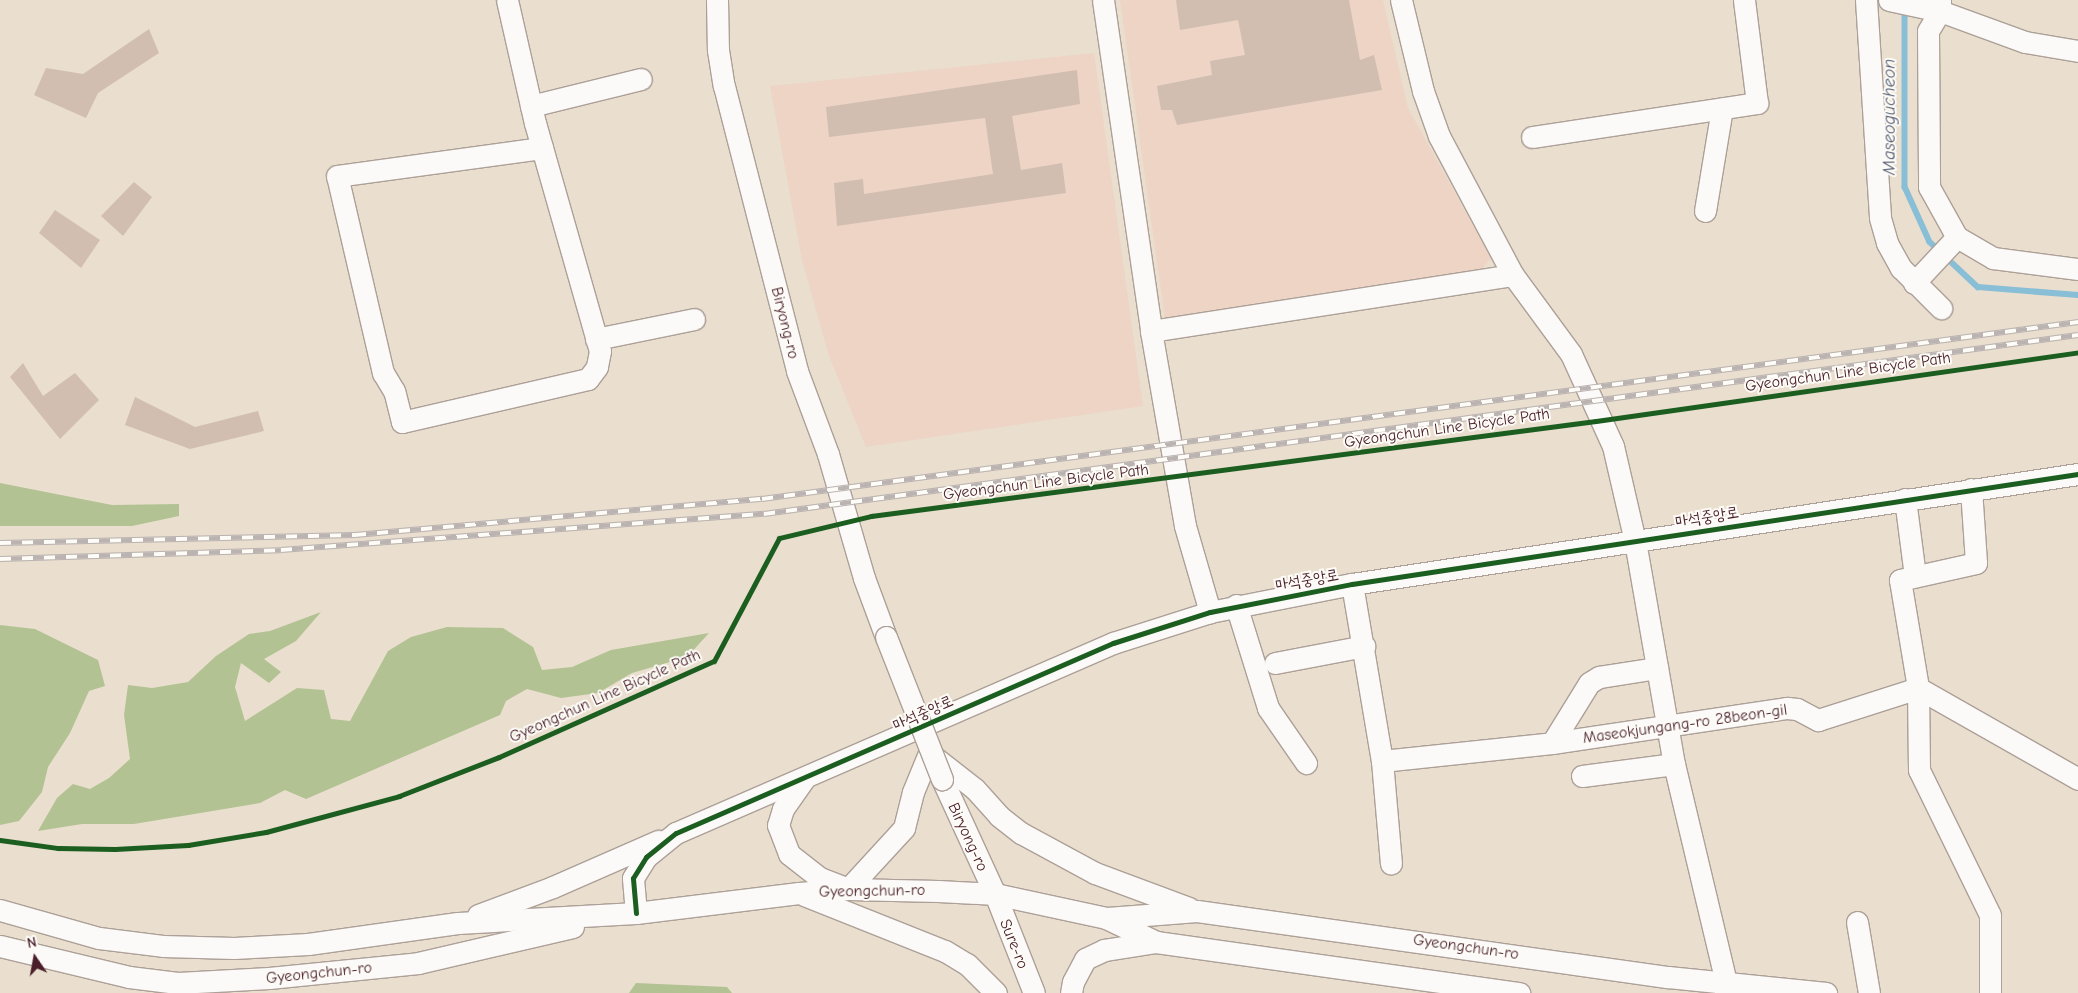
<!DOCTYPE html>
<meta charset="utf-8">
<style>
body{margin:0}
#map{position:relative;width:2078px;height:993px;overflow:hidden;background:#eadece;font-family:"Comic Neue","Poor Story",sans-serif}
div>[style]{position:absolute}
.built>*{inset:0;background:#edd4c4}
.forest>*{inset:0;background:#b2c293}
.stream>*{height:5.5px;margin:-2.75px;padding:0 2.75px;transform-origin:2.75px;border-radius:2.75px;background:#88bed6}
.building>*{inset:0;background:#d1beb1}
.roads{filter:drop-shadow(1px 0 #aca098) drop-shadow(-1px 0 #aca098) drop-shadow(0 1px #aca098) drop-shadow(0 -1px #aca098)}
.minor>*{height:21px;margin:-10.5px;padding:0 10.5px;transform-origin:10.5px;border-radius:10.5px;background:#fcfaf8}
.rail>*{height:5.5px;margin-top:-2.75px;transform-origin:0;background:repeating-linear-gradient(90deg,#fdfcf7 0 11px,#bab3b2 0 22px);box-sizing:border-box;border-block:1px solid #bab3b2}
.bridges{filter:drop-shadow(1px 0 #aca098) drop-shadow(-1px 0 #aca098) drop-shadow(0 1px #aca098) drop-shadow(0 -1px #aca098)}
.minor-bridge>*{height:21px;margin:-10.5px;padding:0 10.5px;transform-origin:10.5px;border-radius:10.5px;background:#fcfaf8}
.cycleway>*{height:5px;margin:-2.5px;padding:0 2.5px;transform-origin:2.5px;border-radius:2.5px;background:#1b5e20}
span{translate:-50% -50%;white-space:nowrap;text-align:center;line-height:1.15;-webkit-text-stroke:4px #fdfcf7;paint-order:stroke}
.street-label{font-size:16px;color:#4a1f2b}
.water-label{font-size:18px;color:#525971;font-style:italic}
.north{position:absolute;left:10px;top:933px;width:50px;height:50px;-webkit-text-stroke:4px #fdfcf7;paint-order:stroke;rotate:348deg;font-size:14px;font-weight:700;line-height:20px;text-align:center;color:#4a1f2b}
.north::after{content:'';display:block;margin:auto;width:18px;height:22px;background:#4a1f2b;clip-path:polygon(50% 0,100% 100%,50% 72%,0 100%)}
</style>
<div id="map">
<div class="built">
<i style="clip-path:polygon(1120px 0,1383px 0,1408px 108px,1491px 258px,1480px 271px,1165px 318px)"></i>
<i style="clip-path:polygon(1094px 53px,1143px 406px,866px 447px,829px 356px,802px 260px,770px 86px)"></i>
</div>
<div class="forest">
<i style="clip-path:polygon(0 483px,112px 505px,179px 504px,179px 516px,132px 526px,0 526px)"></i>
<i style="clip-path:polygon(321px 612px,296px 641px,264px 659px,281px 672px,269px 683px,241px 663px,235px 687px,245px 721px,297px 688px,324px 690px,331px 719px,350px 721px,388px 651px,411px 637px,447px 627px,503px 628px,533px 647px,542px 670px,572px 667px,611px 650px,709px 633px,687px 657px,632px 673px,598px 693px,561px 698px,527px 689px,506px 701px,500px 715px,306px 799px,285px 790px,260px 803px,134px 824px,82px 824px,38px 831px,57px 798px,73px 784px,90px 789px,109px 778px,130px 759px,124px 715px,128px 685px,152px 688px,188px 682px,216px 656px,249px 634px,270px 631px)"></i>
<i style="clip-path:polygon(0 625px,35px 629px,98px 660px,105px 686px,89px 691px,70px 733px,48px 767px,42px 792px,19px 821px,0 825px)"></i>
<i style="clip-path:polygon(636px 983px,727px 987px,732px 993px,629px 993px)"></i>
</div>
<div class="stream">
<i style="left:1905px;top:7px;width:180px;rotate:90deg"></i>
<i style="left:1905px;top:187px;width:60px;rotate:65.6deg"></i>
<i style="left:1930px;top:242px;width:66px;rotate:43.2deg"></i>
<i style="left:1978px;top:287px;width:100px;rotate:4.6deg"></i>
</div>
<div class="building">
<i style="clip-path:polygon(1176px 0,1349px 0,1360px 60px,1374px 55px,1382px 90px,1177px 125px,1172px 110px,1161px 110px,1157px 86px,1212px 75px,1210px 61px,1245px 55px,1238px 20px,1180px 30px)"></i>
<i style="clip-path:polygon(149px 29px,159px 53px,98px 93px,86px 118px,34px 95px,46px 68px,83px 74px)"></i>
<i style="clip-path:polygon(1077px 70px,1080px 104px,1012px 116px,1021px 170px,1062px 163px,1066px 193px,837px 226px,834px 183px,863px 179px,864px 194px,993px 174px,985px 118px,829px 137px,826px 107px)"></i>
<i style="clip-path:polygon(134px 182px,152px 197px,123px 236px,101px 216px)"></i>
<i style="clip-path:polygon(55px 210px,100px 240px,81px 268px,39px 233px)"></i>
<i style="clip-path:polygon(23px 363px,43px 396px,75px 373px,99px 400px,60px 439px,10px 377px)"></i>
<i style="clip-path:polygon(135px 397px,195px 427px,258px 411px,264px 431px,190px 449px,125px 425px)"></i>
</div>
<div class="roads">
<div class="minor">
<i style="left:507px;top:0;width:126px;rotate:77.2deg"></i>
<i style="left:535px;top:123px;width:237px;rotate:74.1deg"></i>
<i style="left:600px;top:351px;width:16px;rotate:101deg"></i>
<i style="left:597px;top:367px;width:15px;rotate:127deg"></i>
<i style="left:588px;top:379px;width:191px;rotate:167deg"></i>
<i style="left:402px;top:422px;width:32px;rotate:-104deg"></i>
<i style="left:394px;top:391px;width:21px;rotate:-121deg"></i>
<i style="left:383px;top:373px;width:202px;rotate:-103.1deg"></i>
<i style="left:337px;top:176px;width:207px;rotate:-7.8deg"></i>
<i style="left:717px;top:0;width:50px;rotate:88.9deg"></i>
<i style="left:718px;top:50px;width:36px;rotate:81deg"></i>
<i style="left:724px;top:86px;width:294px;rotate:75.6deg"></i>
<i style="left:797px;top:371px;width:89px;rotate:69.5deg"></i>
<i style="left:828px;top:454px;width:129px;rotate:73.8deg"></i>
<i style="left:864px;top:578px;width:63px;rotate:69.6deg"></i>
<i style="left:1103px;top:0;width:334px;rotate:81.7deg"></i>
<i style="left:1151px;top:331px;width:366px;rotate:-8.8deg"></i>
<i style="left:1401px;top:0;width:94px;rotate:76.4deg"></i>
<i style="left:1423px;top:91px;width:48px;rotate:70.4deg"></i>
<i style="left:1439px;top:136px;width:157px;rotate:62deg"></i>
<i style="left:1513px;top:275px;width:98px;rotate:53.7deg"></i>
<i style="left:1571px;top:354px;width:101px;rotate:65.5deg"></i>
<i style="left:1613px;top:446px;width:98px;rotate:77deg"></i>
<i style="left:1635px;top:541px;width:226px;rotate:80.1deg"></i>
<i style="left:1674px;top:764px;width:225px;rotate:76.6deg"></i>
<i style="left:1726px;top:983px;width:10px;rotate:96deg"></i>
<i style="left:1866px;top:0;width:218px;rotate:86.3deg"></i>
<i style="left:1880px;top:218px;width:26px;rotate:74deg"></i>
<i style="left:1887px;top:243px;width:29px;rotate:61deg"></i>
<i style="left:1901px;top:268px;width:57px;rotate:45deg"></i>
<i style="left:1889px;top:0;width:52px;rotate:12.2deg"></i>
<i style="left:1940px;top:11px;width:90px;rotate:20deg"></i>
<i style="left:2025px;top:42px;width:54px;rotate:9.6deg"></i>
<i style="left:1940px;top:0;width:11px;rotate:90deg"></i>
<i style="left:1940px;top:11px;width:23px;rotate:121deg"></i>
<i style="left:1928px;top:31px;width:156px;rotate:89.6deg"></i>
<i style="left:1929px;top:187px;width:57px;rotate:60.8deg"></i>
<i style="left:1957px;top:237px;width:42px;rotate:30.3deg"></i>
<i style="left:1993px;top:258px;width:86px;rotate:7.4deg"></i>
<i style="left:531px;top:106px;width:113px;rotate:-13.8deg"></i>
<i style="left:1532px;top:137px;width:228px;rotate:-8.6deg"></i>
<i style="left:1757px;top:103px;width:104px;rotate:-97.2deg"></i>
<i style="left:1705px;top:211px;width:104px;rotate:-80.6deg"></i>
<i style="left:1914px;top:283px;width:63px;rotate:-46.9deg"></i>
<i style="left:1151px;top:331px;width:198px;rotate:80.1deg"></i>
<i style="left:1185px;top:526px;width:90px;rotate:73.8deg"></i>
<i style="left:596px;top:339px;width:100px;rotate:-11.5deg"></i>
<i style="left:1971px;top:489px;width:74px;rotate:86.1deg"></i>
<i style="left:1976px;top:563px;width:78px;rotate:167.4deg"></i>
<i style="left:1900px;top:580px;width:109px;rotate:80.5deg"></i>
<i style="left:1918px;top:688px;width:82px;rotate:89.3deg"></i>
<i style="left:1919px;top:770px;width:161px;rotate:63.9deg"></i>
<i style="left:1990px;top:915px;width:78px;rotate:90deg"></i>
<i style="left:1905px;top:499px;width:78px;rotate:82.6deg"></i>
<i style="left:1352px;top:584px;width:180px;rotate:80.4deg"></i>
<i style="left:1382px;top:761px;width:103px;rotate:85deg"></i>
<i style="left:1236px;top:605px;width:108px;rotate:72.7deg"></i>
<i style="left:1268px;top:708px;width:67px;rotate:55.4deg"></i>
<i style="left:1275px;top:663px;width:91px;rotate:-10.8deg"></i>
<i style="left:1552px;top:743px;width:70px;rotate:-58.3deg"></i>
<i style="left:1589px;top:683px;width:12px;rotate:-31deg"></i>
<i style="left:1599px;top:677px;width:59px;rotate:-8.8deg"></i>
<i style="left:1382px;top:761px;width:171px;rotate:-6deg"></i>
<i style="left:1552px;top:743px;width:238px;rotate:-8.5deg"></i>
<i style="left:1787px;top:708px;width:10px;rotate:6deg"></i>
<i style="left:1797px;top:709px;width:24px;rotate:28deg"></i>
<i style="left:1818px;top:720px;width:105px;rotate:-17.7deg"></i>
<i style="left:1918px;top:688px;width:184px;rotate:29.6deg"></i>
<i style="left:1582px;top:776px;width:93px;rotate:-7.4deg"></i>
<i style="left:804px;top:779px;width:37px;rotate:125deg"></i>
<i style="left:783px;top:809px;width:17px;rotate:107deg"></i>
<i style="left:778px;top:825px;width:31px;rotate:69deg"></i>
<i style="left:789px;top:854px;width:39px;rotate:38deg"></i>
<i style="left:820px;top:878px;width:30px;rotate:21deg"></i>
<i style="left:848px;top:889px;width:83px;rotate:-47.4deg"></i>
<i style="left:904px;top:828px;width:37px;rotate:-76deg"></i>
<i style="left:913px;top:792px;width:42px;rotate:-67.7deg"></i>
<i style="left:929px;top:753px;width:58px;rotate:38deg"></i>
<i style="left:975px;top:789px;width:36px;rotate:48deg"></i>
<i style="left:999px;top:816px;width:28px;rotate:38deg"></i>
<i style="left:1021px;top:833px;width:84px;rotate:28.4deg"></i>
<i style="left:1095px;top:873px;width:100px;rotate:20.4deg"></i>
<i style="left:942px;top:779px;width:127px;rotate:65.3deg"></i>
<i style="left:995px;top:894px;width:106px;rotate:68.5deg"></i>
<i style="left:804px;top:895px;width:152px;rotate:21.7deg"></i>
<i style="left:945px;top:951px;width:26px;rotate:31deg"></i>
<i style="left:967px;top:964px;width:41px;rotate:45deg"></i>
<i style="left:0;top:910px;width:103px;rotate:15.8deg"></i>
<i style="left:99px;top:938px;width:64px;rotate:7.1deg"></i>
<i style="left:163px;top:946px;width:71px;rotate:1.6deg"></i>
<i style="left:234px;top:948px;width:74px;rotate:-3.1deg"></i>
<i style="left:308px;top:944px;width:151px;rotate:-8deg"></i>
<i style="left:458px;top:923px;width:178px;rotate:-3.2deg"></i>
<i style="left:636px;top:913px;width:164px;rotate:-7deg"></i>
<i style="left:799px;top:893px;width:49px;rotate:-4.7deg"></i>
<i style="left:848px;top:889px;width:90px;rotate:1.3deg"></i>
<i style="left:938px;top:891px;width:57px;rotate:3deg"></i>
<i style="left:995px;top:894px;width:114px;rotate:12.2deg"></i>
<i style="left:1106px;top:918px;width:55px;rotate:25.6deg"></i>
<i style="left:1156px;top:942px;width:367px;rotate:8deg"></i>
<i style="left:636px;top:913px;width:35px;rotate:-95deg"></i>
<i style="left:633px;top:878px;width:25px;rotate:-58deg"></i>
<i style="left:646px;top:857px;width:38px;rotate:-39deg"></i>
<i style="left:676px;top:833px;width:477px;rotate:-23.5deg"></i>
<i style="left:1113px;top:643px;width:102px;rotate:-17.7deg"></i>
<i style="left:1210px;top:612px;width:145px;rotate:-11.2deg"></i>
<i style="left:1352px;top:584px;width:734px;rotate:-8.62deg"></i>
<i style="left:478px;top:915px;width:80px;rotate:-20.5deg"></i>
<i style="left:553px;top:887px;width:115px;rotate:-23.7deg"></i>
<i style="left:1107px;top:918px;width:90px;rotate:-4.4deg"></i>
<i style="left:1197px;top:911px;width:476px;rotate:8deg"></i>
<i style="left:1668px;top:977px;width:159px;rotate:5.8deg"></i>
<i style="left:1857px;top:922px;width:72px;rotate:80.4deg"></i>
<i style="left:0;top:946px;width:133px;rotate:13.5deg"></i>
<i style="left:129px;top:977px;width:49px;rotate:7deg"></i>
<i style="left:178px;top:983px;width:91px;rotate:-3.1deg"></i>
<i style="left:269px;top:978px;width:150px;rotate:-5.7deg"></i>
<i style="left:418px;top:963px;width:159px;rotate:-13.1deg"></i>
<i style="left:1071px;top:993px;width:11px;rotate:-80deg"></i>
<i style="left:1073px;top:982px;width:26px;rotate:-62deg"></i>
<i style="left:1085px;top:959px;width:21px;rotate:-25deg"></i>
<i style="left:1104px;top:950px;width:53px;rotate:-8.7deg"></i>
</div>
</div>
<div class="rail">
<i style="left:0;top:543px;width:355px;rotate:-1.3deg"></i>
<i style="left:355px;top:535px;width:409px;rotate:-5.1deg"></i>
<i style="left:762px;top:499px;width:1328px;rotate:-7.66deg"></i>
<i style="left:0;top:559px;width:281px;rotate:-1.8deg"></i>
<i style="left:281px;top:550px;width:484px;rotate:-4.3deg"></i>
<i style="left:764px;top:514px;width:1326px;rotate:-7.76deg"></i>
</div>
<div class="bridges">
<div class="minor-bridge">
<i style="left:886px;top:637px;width:153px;rotate:68.5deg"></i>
</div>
</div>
<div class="cycleway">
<i style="left:0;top:840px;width:59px;rotate:7.9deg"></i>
<i style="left:58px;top:848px;width:57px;rotate:1deg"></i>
<i style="left:115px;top:849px;width:73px;rotate:-3.1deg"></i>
<i style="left:188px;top:845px;width:79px;rotate:-9.5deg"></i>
<i style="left:266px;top:832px;width:138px;rotate:-15.1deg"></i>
<i style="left:399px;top:796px;width:107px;rotate:-21.3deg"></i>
<i style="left:499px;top:757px;width:235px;rotate:-24.1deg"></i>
<i style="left:714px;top:661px;width:139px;rotate:-62.1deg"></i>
<i style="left:779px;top:538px;width:95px;rotate:-13.4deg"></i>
<i style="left:871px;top:516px;width:731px;rotate:-7.47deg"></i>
<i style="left:1596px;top:421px;width:487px;rotate:-8.1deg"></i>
<i style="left:636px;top:913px;width:35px;rotate:-95deg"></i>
<i style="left:633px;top:878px;width:25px;rotate:-58deg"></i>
<i style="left:646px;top:857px;width:38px;rotate:-39deg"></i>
<i style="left:676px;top:833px;width:477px;rotate:-23.5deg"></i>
<i style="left:1113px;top:643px;width:102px;rotate:-17.7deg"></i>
<i style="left:1210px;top:612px;width:145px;rotate:-11.2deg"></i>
<i style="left:1352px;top:584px;width:734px;rotate:-8.62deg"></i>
</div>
<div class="street-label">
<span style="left:785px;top:323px;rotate:76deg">Biryong-ro</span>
<span style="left:1848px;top:372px;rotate:-8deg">Gyeongchun Line Bicycle Path</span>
<span style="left:1447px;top:428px;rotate:-8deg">Gyeongchun Line Bicycle Path</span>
<span style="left:1046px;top:482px;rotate:-7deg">Gyeongchun Line Bicycle Path</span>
<span style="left:1707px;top:517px;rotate:-9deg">마석중앙로</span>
<span style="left:1307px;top:580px;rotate:-10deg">마석중앙로</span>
<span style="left:605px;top:696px;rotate:-24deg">Gyeongchun Line Bicycle Path</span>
<span style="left:923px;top:713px;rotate:-24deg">마석중앙로</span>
<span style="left:1685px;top:724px;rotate:-8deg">Maseokjungang-ro 28beon-gil</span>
<span style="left:968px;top:837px;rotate:65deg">Biryong-ro</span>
<span style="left:872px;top:891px;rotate:-1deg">Gyeongchun-ro</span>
<span style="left:1014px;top:944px;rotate:68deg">Sure-ro</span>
<span style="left:1466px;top:947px;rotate:8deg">Gyeongchun-ro</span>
<span style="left:319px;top:973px;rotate:-6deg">Gyeongchun-ro</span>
</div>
<div class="water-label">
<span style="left:1890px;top:117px;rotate:-90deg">Maseogucheon</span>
</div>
<div class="north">N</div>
</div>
